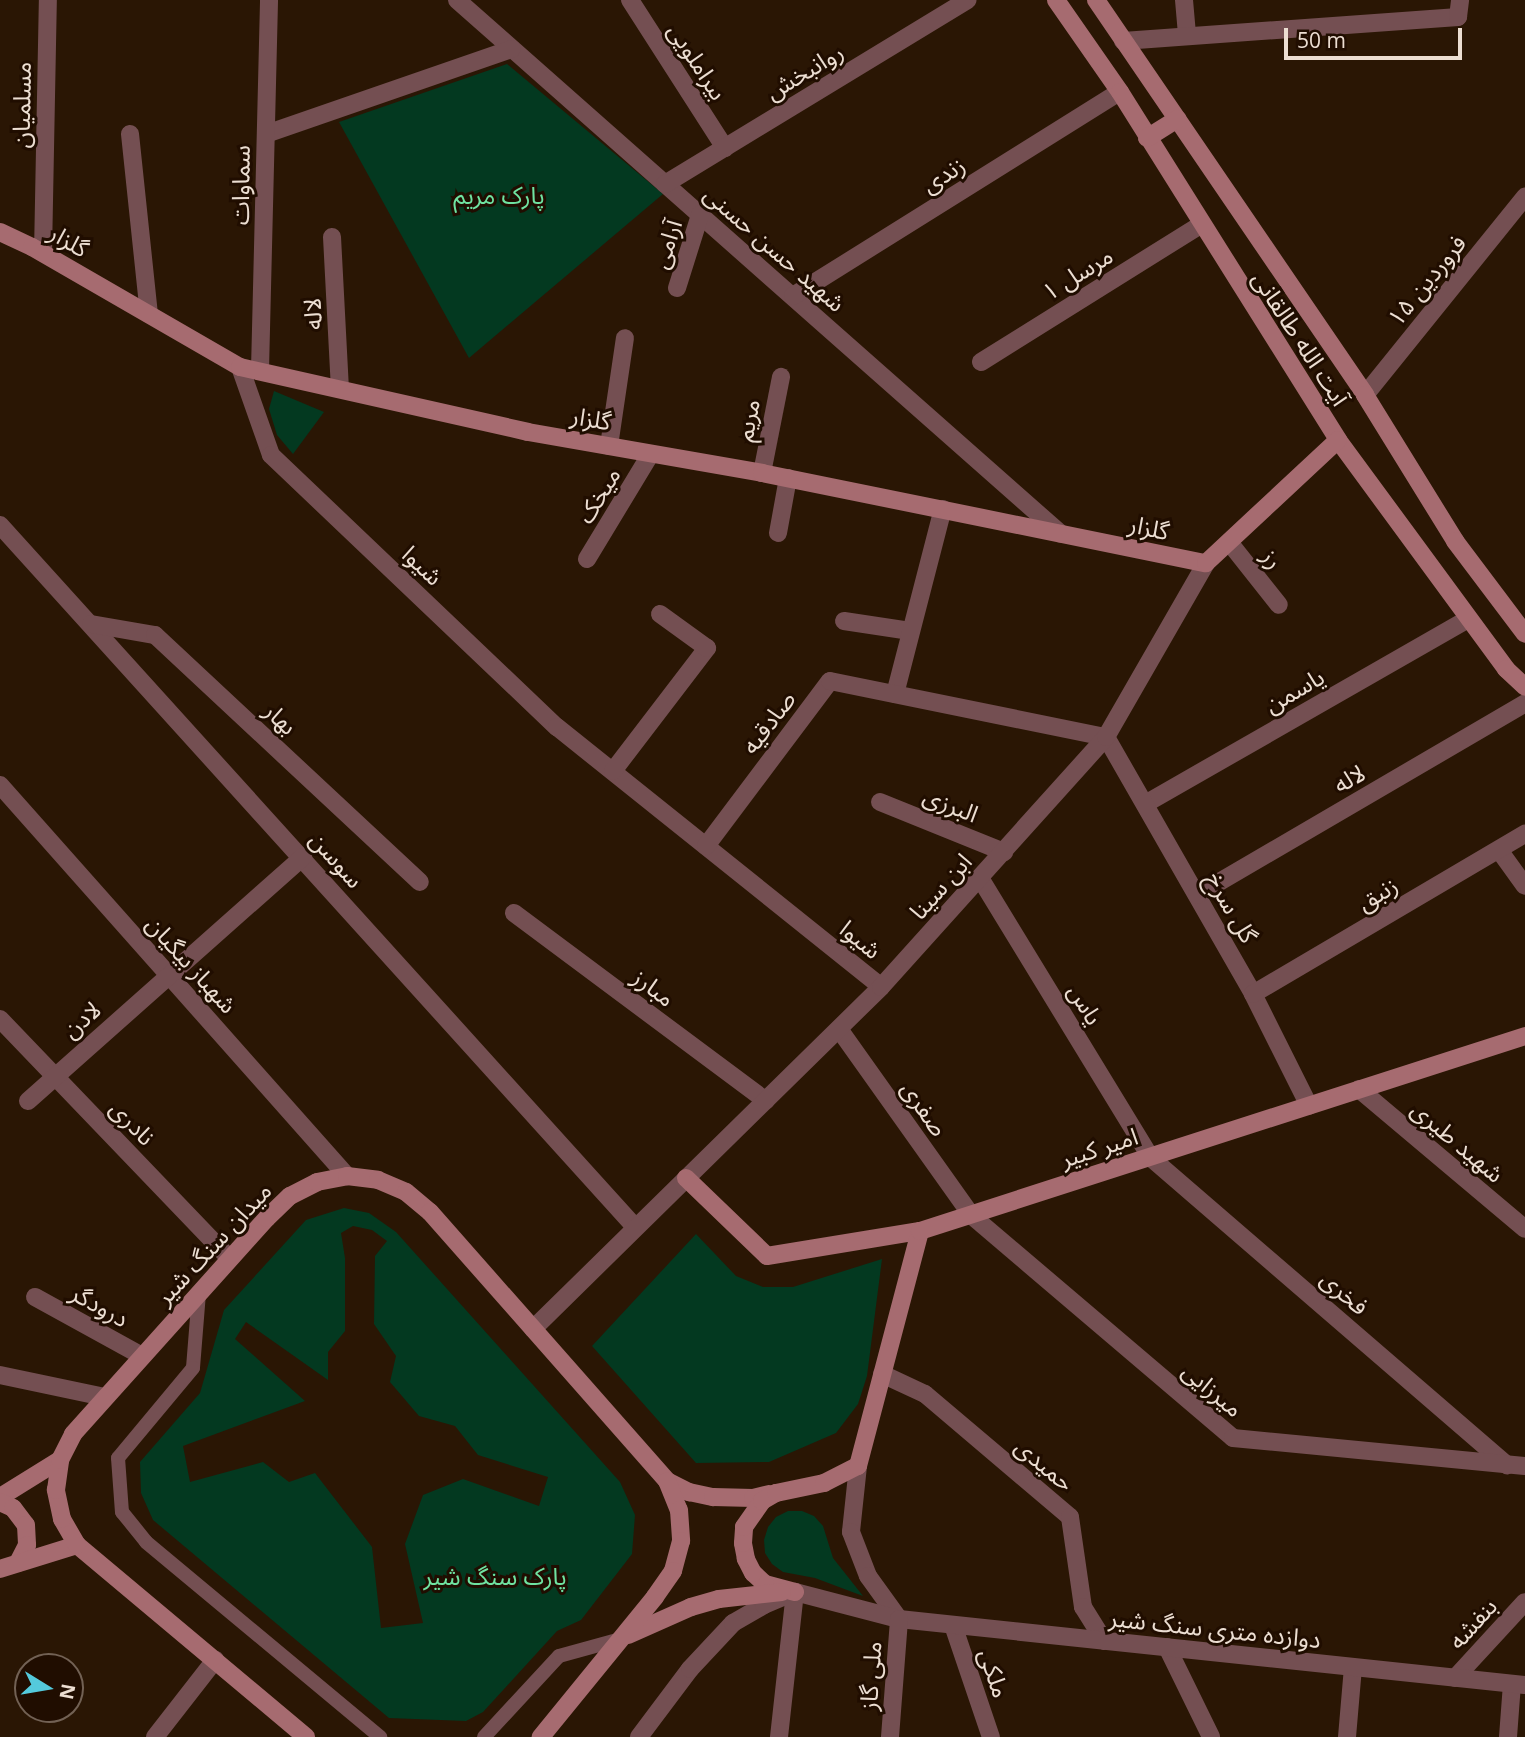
<!DOCTYPE html>
<meta charset="utf-8">
<style>
body{margin:0}
#map{position:relative;width:1525px;height:1737px;overflow:hidden;background:#2a1604;font-family:"Open Sans","Noto Sans Arabic",sans-serif}
div>[style]{position:absolute}
.green>*{inset:0;background:#033920}
.service>*{height:14px;margin:-7px;padding:0 7px;transform-origin:7px;border-radius:7px;background:#744f52}
.minor>*{height:18px;margin:-9px;padding:0 9px;transform-origin:9px;border-radius:9px;background:#744f52}
.tertiary>*{height:18px;margin:-9px;padding:0 9px;transform-origin:9px;border-radius:9px;background:#744f52}
.secondary>*{height:18px;margin:-9px;padding:0 9px;transform-origin:9px;border-radius:9px;background:#a66b70}
span{translate:-50% -50%;white-space:nowrap;text-align:center;line-height:1.15;-webkit-text-stroke:6px #200d00;paint-order:stroke}
.street-label{font-size:24px;color:#ecded2}
.park-label{font-size:24px;color:#6fe3a1}
.north{position:absolute;left:14px;top:1653px;width:70px;height:70px;box-sizing:border-box;background:#200d00;border:2px solid #726154;border-radius:50%;rotate:101deg;font-size:19px;font-weight:700;line-height:28px;text-align:center;color:#ecded2}
.north::after{content:'';display:block;margin:auto;width:24px;height:32px;background:#54cadc;clip-path:polygon(50% 0,100% 100%,50% 72%,0 100%)}
.scale{position:absolute;left:1284px;top:28px;width:178px;height:32px;box-sizing:border-box;border:4px solid #ecded2;border-top:0;padding-left:9px;font-size:21px;line-height:24px;white-space:nowrap;color:#ecded2;-webkit-text-stroke:5px #200d00;paint-order:stroke}
</style>
<div id="map">
<div class="green">
<i style="clip-path:polygon(507px 64px,663px 194px,469px 358px,339px 122px)"></i>
<i style="clip-path:polygon(274px 391px,324px 412px,293px 454px,277px 435px,269px 409px)"></i>
<i style="clip-path:polygon(evenodd,344px 1208px,369px 1213px,396px 1232px,620px 1482px,635px 1515px,632px 1554px,581px 1620px,557px 1631px,483px 1712px,466px 1721px,389px 1718px,153px 1520px,141px 1493px,140px 1462px,200px 1393px,224px 1310px,306px 1220px,344px 1208px,353px 1226px,372px 1230px,387px 1241px,375px 1256px,374px 1324px,396px 1356px,390px 1382px,419px 1416px,455px 1426px,478px 1455px,548px 1477px,539px 1506px,463px 1479px,423px 1495px,405px 1544px,423px 1623px,381px 1628px,372px 1547px,315px 1473px,289px 1482px,263px 1462px,190px 1482px,183px 1446px,305px 1401px,235px 1339px,246px 1322px,328px 1380px,328px 1352px,345px 1331px,345px 1258px,341px 1233px,353px 1226px)"></i>
<i style="clip-path:polygon(696px 1234px,736px 1276px,763px 1287px,793px 1287px,882px 1259px,867px 1376px,858px 1404px,836px 1433px,769px 1462px,696px 1463px,592px 1346px)"></i>
<i style="clip-path:polygon(788px 1511px,802px 1511px,814px 1516px,823px 1526px,833px 1558px,863px 1596px,815px 1578px,783px 1572px,772px 1564px,765px 1553px,764px 1540px,768px 1527px,776px 1517px)"></i>
</div>
<div class="service">
<i style="left:199px;top:1293px;width:75px;rotate:94.6deg"></i>
<i style="left:193px;top:1368px;width:117px;rotate:129.8deg"></i>
<i style="left:118px;top:1458px;width:54px;rotate:85.8deg"></i>
<i style="left:122px;top:1512px;width:38px;rotate:51deg"></i>
<i style="left:146px;top:1542px;width:305px;rotate:39.8deg"></i>
<i style="left:484px;top:1737px;width:110px;rotate:-47.2deg"></i>
<i style="left:559px;top:1656px;width:64px;rotate:-15.3deg"></i>
</div>
<div class="minor">
<i style="left:457px;top:0;width:806px;rotate:41.48deg"></i>
<i style="left:630px;top:0;width:176px;rotate:57.3deg"></i>
<i style="left:1184px;top:0;width:36px;rotate:85deg"></i>
<i style="left:1123px;top:41px;width:336px;rotate:-4.1deg"></i>
<i style="left:1458px;top:17px;width:17px;rotate:-83deg"></i>
<i style="left:130px;top:134px;width:181px;rotate:84deg"></i>
<i style="left:266px;top:134px;width:260px;rotate:-19.1deg"></i>
<i style="left:665px;top:184px;width:354px;rotate:-31.3deg"></i>
<i style="left:332px;top:237px;width:152px;rotate:87deg"></i>
<i style="left:43px;top:253px;width:253px;rotate:-88.9deg"></i>
<i style="left:677px;top:288px;width:77px;rotate:-72.5deg"></i>
<i style="left:793px;top:296px;width:385px;rotate:-32deg"></i>
<i style="left:981px;top:362px;width:258px;rotate:-32deg"></i>
<i style="left:240px;top:367px;width:93px;rotate:70.6deg"></i>
<i style="left:271px;top:455px;width:395px;rotate:43.6deg"></i>
<i style="left:557px;top:727px;width:415px;rotate:38.7deg"></i>
<i style="left:260px;top:370px;width:370px;rotate:-88.6deg"></i>
<i style="left:609px;top:446px;width:109px;rotate:-81.6deg"></i>
<i style="left:762px;top:473px;width:98px;rotate:-78.8deg"></i>
<i style="left:0;top:525px;width:947px;rotate:47.87deg"></i>
<i style="left:778px;top:533px;width:56px;rotate:-79.7deg"></i>
<i style="left:1229px;top:542px;width:80px;rotate:51.6deg"></i>
<i style="left:587px;top:559px;width:122px;rotate:-58.8deg"></i>
<i style="left:844px;top:621px;width:67px;rotate:8.6deg"></i>
<i style="left:91px;top:624px;width:65px;rotate:9.8deg"></i>
<i style="left:155px;top:635px;width:362px;rotate:43deg"></i>
<i style="left:895px;top:694px;width:191px;rotate:-75.5deg"></i>
<i style="left:613px;top:771px;width:155px;rotate:-52.6deg"></i>
<i style="left:707px;top:648px;width:58px;rotate:-144.1deg"></i>
<i style="left:0;top:785px;width:523px;rotate:48.41deg"></i>
<i style="left:880px;top:802px;width:134px;rotate:22deg"></i>
<i style="left:1145px;top:804px;width:372px;rotate:-29.8deg"></i>
<i style="left:706px;top:846px;width:206px;rotate:-53.1deg"></i>
<i style="left:830px;top:681px;width:282px;rotate:11.5deg"></i>
<i style="left:1106px;top:737px;width:296px;rotate:60.2deg"></i>
<i style="left:1253px;top:994px;width:125px;rotate:63.4deg"></i>
<i style="left:1499px;top:850px;width:44px;rotate:54.2deg"></i>
<i style="left:980px;top:878px;width:327px;rotate:58.6deg"></i>
<i style="left:1150px;top:1157px;width:472px;rotate:40.8deg"></i>
<i style="left:1197px;top:895px;width:380px;rotate:-30.3deg"></i>
<i style="left:514px;top:913px;width:314px;rotate:36.7deg"></i>
<i style="left:1253px;top:994px;width:316px;rotate:-30.5deg"></i>
<i style="left:0;top:1019px;width:332px;rotate:46.2deg"></i>
<i style="left:839px;top:1029px;width:228px;rotate:54.6deg"></i>
<i style="left:971px;top:1215px;width:344px;rotate:40.4deg"></i>
<i style="left:1233px;top:1438px;width:293px;rotate:5.5deg"></i>
<i style="left:1359px;top:1089px;width:217px;rotate:40.1deg"></i>
<i style="left:28px;top:1101px;width:368px;rotate:-41.6deg"></i>
<i style="left:35px;top:1297px;width:122px;rotate:28.9deg"></i>
<i style="left:882px;top:1374px;width:47px;rotate:24.9deg"></i>
<i style="left:925px;top:1394px;width:190px;rotate:40.3deg"></i>
<i style="left:1070px;top:1517px;width:91px;rotate:81.8deg"></i>
<i style="left:1083px;top:1607px;width:40px;rotate:58deg"></i>
<i style="left:0;top:1375px;width:106px;rotate:11.9deg"></i>
<i style="left:953px;top:1625px;width:118px;rotate:71.3deg"></i>
<i style="left:1167px;top:1647px;width:100px;rotate:63.9deg"></i>
<i style="left:1455px;top:1678px;width:103px;rotate:-47.4deg"></i>
<i style="left:155px;top:1737px;width:98px;rotate:-52.1deg"></i>
<i style="left:639px;top:1737px;width:85px;rotate:-53.1deg"></i>
<i style="left:690px;top:1669px;width:63px;rotate:-46.9deg"></i>
<i style="left:733px;top:1623px;width:36px;rotate:-30deg"></i>
<i style="left:764px;top:1605px;width:34px;rotate:-23deg"></i>
<i style="left:795px;top:1592px;width:146px;rotate:96.3deg"></i>
<i style="left:1347px;top:1737px;width:70px;rotate:-85.1deg"></i>
<i style="left:1508px;top:1737px;width:53px;rotate:-85.7deg"></i>
</div>
<div class="tertiary">
<i style="left:1365px;top:395px;width:255px;rotate:-51.1deg"></i>
<i style="left:533px;top:1329px;width:488px;rotate:-44.5deg"></i>
<i style="left:881px;top:987px;width:336px;rotate:-48deg"></i>
<i style="left:1106px;top:737px;width:201px;rotate:-60.1deg"></i>
<i style="left:858px;top:1466px;width:66px;rotate:96.1deg"></i>
<i style="left:851px;top:1532px;width:47px;rotate:68.9deg"></i>
<i style="left:868px;top:1576px;width:53px;rotate:54.2deg"></i>
<i style="left:795px;top:1592px;width:107px;rotate:14.6deg"></i>
<i style="left:899px;top:1619px;width:629px;rotate:6.02deg"></i>
<i style="left:890px;top:1737px;width:118px;rotate:-85.6deg"></i>
</div>
<div class="secondary">
<i style="left:1056px;top:0;width:112px;rotate:55.2deg"></i>
<i style="left:1120px;top:92px;width:411px;rotate:57.9deg"></i>
<i style="left:1338px;top:440px;width:284px;rotate:53.7deg"></i>
<i style="left:1506px;top:669px;width:26px;rotate:43deg"></i>
<i style="left:1096px;top:0;width:478px;rotate:55.7deg"></i>
<i style="left:1365px;top:395px;width:172px;rotate:58.3deg"></i>
<i style="left:1455px;top:541px;width:116px;rotate:53deg"></i>
<i style="left:1147px;top:138px;width:36px;rotate:-32deg"></i>
<i style="left:0;top:232px;width:35px;rotate:25deg"></i>
<i style="left:32px;top:247px;width:240px;rotate:30deg"></i>
<i style="left:240px;top:367px;width:295px;rotate:12.7deg"></i>
<i style="left:528px;top:432px;width:238px;rotate:9.9deg"></i>
<i style="left:762px;top:473px;width:453px;rotate:11.5deg"></i>
<i style="left:1206px;top:563px;width:180px;rotate:-43deg"></i>
<i style="left:686px;top:1178px;width:112px;rotate:43.9deg"></i>
<i style="left:767px;top:1256px;width:155px;rotate:-9.3deg"></i>
<i style="left:667px;top:1481px;width:25px;rotate:27deg"></i>
<i style="left:689px;top:1492px;width:25px;rotate:12deg"></i>
<i style="left:713px;top:1497px;width:40px;rotate:1.4deg"></i>
<i style="left:753px;top:1498px;width:16px;rotate:-14deg"></i>
<i style="left:0;top:1497px;width:70px;rotate:-31.7deg"></i>
<i style="left:0;top:1502px;width:14px;rotate:25deg"></i>
<i style="left:13px;top:1508px;width:21px;rotate:53deg"></i>
<i style="left:26px;top:1525px;width:20px;rotate:87deg"></i>
<i style="left:27px;top:1545px;width:20px;rotate:117deg"></i>
<i style="left:0;top:1569px;width:81px;rotate:-17.3deg"></i>
<i style="left:795px;top:1592px;width:31px;rotate:-165deg"></i>
<i style="left:765px;top:1584px;width:16px;rotate:-137deg"></i>
<i style="left:753px;top:1573px;width:16px;rotate:-117deg"></i>
<i style="left:746px;top:1559px;width:16px;rotate:-101deg"></i>
<i style="left:743px;top:1543px;width:16px;rotate:-86deg"></i>
<i style="left:744px;top:1527px;width:32px;rotate:-55deg"></i>
<i style="left:762px;top:1501px;width:16px;rotate:-30deg"></i>
<i style="left:776px;top:1493px;width:49px;rotate:-11.8deg"></i>
<i style="left:824px;top:1483px;width:38px;rotate:-27deg"></i>
<i style="left:858px;top:1466px;width:243px;rotate:-75.2deg"></i>
<i style="left:920px;top:1231px;width:636px;rotate:-17.86deg"></i>
<i style="left:628px;top:1635px;width:69px;rotate:-24deg"></i>
<i style="left:691px;top:1607px;width:29px;rotate:-16deg"></i>
<i style="left:719px;top:1599px;width:63px;rotate:-6.3deg"></i>
<i style="left:306px;top:1737px;width:299px;rotate:-140deg"></i>
<i style="left:77px;top:1545px;width:30px;rotate:-120deg"></i>
<i style="left:62px;top:1519px;width:30px;rotate:-102deg"></i>
<i style="left:56px;top:1490px;width:30px;rotate:-82deg"></i>
<i style="left:60px;top:1460px;width:29px;rotate:-63deg"></i>
<i style="left:73px;top:1434px;width:290px;rotate:-48.1deg"></i>
<i style="left:267px;top:1218px;width:32px;rotate:-44deg"></i>
<i style="left:290px;top:1196px;width:30px;rotate:-27deg"></i>
<i style="left:317px;top:1182px;width:31px;rotate:-11deg"></i>
<i style="left:347px;top:1176px;width:31px;rotate:7deg"></i>
<i style="left:378px;top:1180px;width:30px;rotate:23deg"></i>
<i style="left:406px;top:1192px;width:31px;rotate:40deg"></i>
<i style="left:430px;top:1212px;width:359px;rotate:48.6deg"></i>
<i style="left:667px;top:1481px;width:31px;rotate:68deg"></i>
<i style="left:679px;top:1510px;width:31px;rotate:86deg"></i>
<i style="left:681px;top:1541px;width:31px;rotate:105deg"></i>
<i style="left:673px;top:1571px;width:32px;rotate:125deg"></i>
<i style="left:655px;top:1597px;width:181px;rotate:129.2deg"></i>
</div>
<div class="street-label">
<span style="left:698px;top:61px;rotate:57deg">بیراملویی</span>
<span style="left:804px;top:71px;rotate:-31deg">روانبخش</span>
<span style="left:21px;top:105px;rotate:-89deg">مسلمیان</span>
<span style="left:943px;top:174px;rotate:-32deg">زندی</span>
<span style="left:240px;top:185px;rotate:-89deg">سماوات</span>
<span style="left:69px;top:240px;rotate:30deg">گلزار</span>
<span style="left:666px;top:244px;rotate:-72deg">آرامی</span>
<span style="left:775px;top:248px;rotate:41deg">شهید حسن حسنی</span>
<span style="left:1077px;top:273px;rotate:-32deg">مرسل ۱</span>
<span style="left:1426px;top:280px;rotate:-51deg">۱۵ فروردین</span>
<span style="left:312px;top:314px;rotate:-93deg">لاله</span>
<span style="left:1301px;top:338px;rotate:57deg">آیت الله طالقانی</span>
<span style="left:591px;top:418px;rotate:10deg">گلزار</span>
<span style="left:747px;top:420px;rotate:-79deg">مریم</span>
<span style="left:598px;top:495px;rotate:-59deg">میخک</span>
<span style="left:1149px;top:527px;rotate:12deg">گلزار</span>
<span style="left:1273px;top:558px;rotate:52deg">رز</span>
<span style="left:423px;top:565px;rotate:43deg">شیوا</span>
<span style="left:1294px;top:690px;rotate:-30deg">یاسمن</span>
<span style="left:281px;top:718px;rotate:43deg">بهار</span>
<span style="left:768px;top:722px;rotate:-53deg">صادقیه</span>
<span style="left:1349px;top:778px;rotate:-30deg">لاله</span>
<span style="left:951px;top:804px;rotate:22deg">البرزی</span>
<span style="left:337px;top:859px;rotate:48deg">سوسن</span>
<span style="left:940px;top:886px;rotate:-48deg">ابن سینا</span>
<span style="left:1377px;top:893px;rotate:-30deg">زنبق</span>
<span style="left:1232px;top:907px;rotate:60deg">گل سرخ</span>
<span style="left:861px;top:939px;rotate:39deg">شیوا</span>
<span style="left:192px;top:964px;rotate:48deg">شهباز بیگیان</span>
<span style="left:654px;top:987px;rotate:37deg">مبارز</span>
<span style="left:1086px;top:1004px;rotate:59deg">یاس</span>
<span style="left:81px;top:1019px;rotate:-41deg">لادن</span>
<span style="left:925px;top:1108px;rotate:55deg">صفری</span>
<span style="left:133px;top:1122px;rotate:46deg">نادری</span>
<span style="left:1458px;top:1141px;rotate:40deg">شهید طیری</span>
<span style="left:1099px;top:1147px;rotate:-18deg">امیر کبیر</span>
<span style="left:213px;top:1243px;rotate:-47deg">میدان سنگ شیر</span>
<span style="left:1345px;top:1292px;rotate:41deg">فخری</span>
<span style="left:100px;top:1305px;rotate:29deg">درودگر</span>
<span style="left:1213px;top:1389px;rotate:40deg">میرزایی</span>
<span style="left:1045px;top:1464px;rotate:40deg">حمیدی</span>
<span style="left:1472px;top:1623px;rotate:-48deg">بنفشه</span>
<span style="left:1215px;top:1628px;rotate:6deg">دوازده متری سنگ شیر</span>
<span style="left:995px;top:1673px;rotate:72deg">ملکی</span>
<span style="left:870px;top:1676px;rotate:-86deg">ملی گاز</span>
</div>
<div class="park-label">
<span style="left:499px;top:195px">پارک مریم</span>
<span style="left:495px;top:1576px">پارک سنگ شیر</span>
</div>
<div class="north">N</div>
<div class="scale">50 m</div>
</div>
